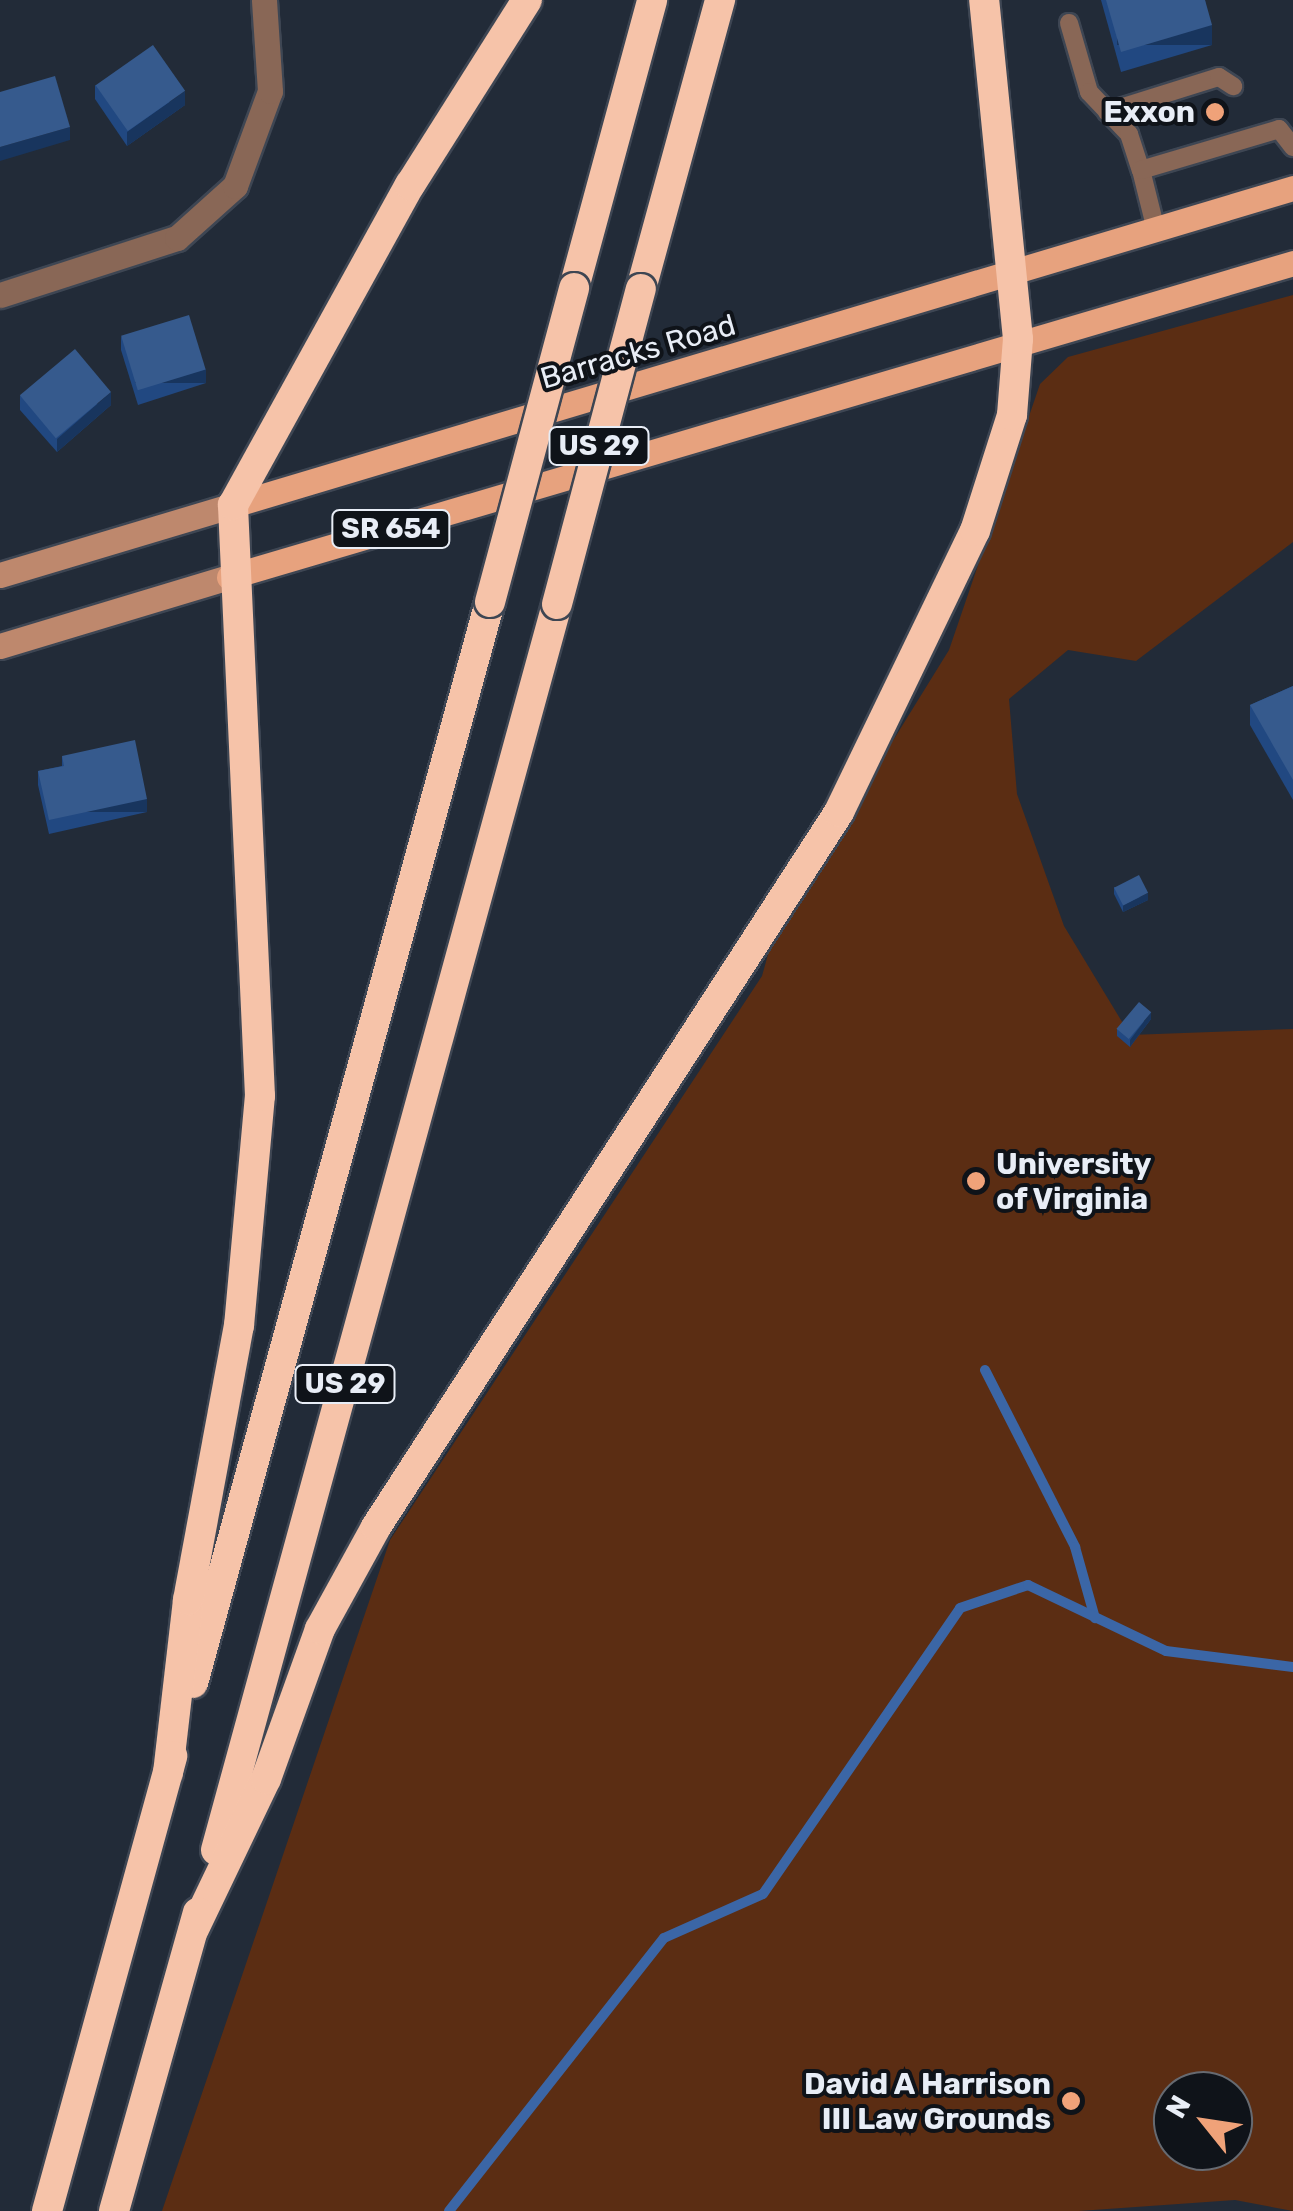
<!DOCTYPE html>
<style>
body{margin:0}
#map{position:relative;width:1293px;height:2211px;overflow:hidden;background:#222b38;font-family:Rubik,sans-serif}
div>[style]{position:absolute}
.green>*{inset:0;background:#5b2d13}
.stream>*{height:10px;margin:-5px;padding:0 5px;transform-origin:5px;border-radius:5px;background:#3b66a6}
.roads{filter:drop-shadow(2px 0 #3e4653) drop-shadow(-2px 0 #3e4653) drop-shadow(0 2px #3e4653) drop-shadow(0 -2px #3e4653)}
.service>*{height:18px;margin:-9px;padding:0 9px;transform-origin:9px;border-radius:9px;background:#896756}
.minor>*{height:25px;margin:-12.5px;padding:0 12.5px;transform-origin:12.5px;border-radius:12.5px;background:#896756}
.secondary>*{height:25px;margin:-12.5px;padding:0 12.5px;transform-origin:12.5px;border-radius:12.5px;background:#be886d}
.primary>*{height:25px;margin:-12.5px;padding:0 12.5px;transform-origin:12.5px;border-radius:12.5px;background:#e7a27e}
.motorway>*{height:30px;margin:-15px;padding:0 15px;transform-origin:15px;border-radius:15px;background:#f6c3a9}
.bridges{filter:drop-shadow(2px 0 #3e4653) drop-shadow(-2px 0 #3e4653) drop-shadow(0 2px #3e4653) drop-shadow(0 -2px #3e4653)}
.motorway-bridge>*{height:30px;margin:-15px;padding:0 15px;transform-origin:15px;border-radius:15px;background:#f6c3a9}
.wall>*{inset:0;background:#214881}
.shaded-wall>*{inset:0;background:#18355e;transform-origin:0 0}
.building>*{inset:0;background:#365a8d;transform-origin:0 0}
.dots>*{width:28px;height:28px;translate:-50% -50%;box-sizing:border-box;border:5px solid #0f1319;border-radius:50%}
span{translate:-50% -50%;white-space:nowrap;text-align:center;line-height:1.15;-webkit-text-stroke:8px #0f1319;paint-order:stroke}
.shield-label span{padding:2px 8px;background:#0f1319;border:2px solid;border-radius:8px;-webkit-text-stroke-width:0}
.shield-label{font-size:28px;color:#e8edf6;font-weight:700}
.poi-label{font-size:30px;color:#e8edf6;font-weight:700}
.right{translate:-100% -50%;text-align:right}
.left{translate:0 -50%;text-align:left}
.street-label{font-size:30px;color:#e8edf6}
.north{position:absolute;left:1153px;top:2071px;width:100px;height:100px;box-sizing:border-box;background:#0f1319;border:2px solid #666a71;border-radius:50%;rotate:300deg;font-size:28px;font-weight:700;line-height:40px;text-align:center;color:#e8edf6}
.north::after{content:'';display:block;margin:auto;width:35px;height:45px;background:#f0a279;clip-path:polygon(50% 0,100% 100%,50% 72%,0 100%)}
</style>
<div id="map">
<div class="green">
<i style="clip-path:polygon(evenodd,1293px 295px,1293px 542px,1136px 661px,1068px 650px,1009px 699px,1017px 794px,1064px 926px,1130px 1035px,1293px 1029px,1293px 2211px,1235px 2200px,1079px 2211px,162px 2211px,390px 1540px,762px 976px,774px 933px,949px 650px,1040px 384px,1068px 357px,1293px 295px,1173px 2091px,1233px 2091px,1233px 2151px,1173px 2151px,1173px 2091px)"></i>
</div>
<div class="stream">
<i style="left:985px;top:1370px;width:199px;rotate:63deg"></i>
<i style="left:1075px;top:1547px;width:74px;rotate:74.3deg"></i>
<i style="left:449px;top:2211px;width:347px;rotate:-51.8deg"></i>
<i style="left:664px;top:1938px;width:108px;rotate:-24deg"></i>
<i style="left:763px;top:1894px;width:347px;rotate:-55.4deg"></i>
<i style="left:960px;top:1608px;width:72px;rotate:-18.7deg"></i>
<i style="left:1028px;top:1585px;width:153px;rotate:25.6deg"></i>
<i style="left:1166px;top:1651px;width:128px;rotate:7.2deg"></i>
</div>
<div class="roads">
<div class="service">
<i style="left:1069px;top:23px;width:72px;rotate:73.8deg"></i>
<i style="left:1089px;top:92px;width:58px;rotate:46.4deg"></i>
<i style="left:1129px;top:134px;width:38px;rotate:72deg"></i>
<i style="left:1107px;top:112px;width:117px;rotate:-17.4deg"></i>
<i style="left:1219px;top:77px;width:17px;rotate:33deg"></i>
<i style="left:1156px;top:230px;width:62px;rotate:-104deg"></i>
<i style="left:1141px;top:170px;width:144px;rotate:-16.5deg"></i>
<i style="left:1279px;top:129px;width:23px;rotate:52deg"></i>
</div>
<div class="minor">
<i style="left:0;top:295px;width:186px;rotate:-17.9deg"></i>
<i style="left:177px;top:238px;width:78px;rotate:-41.9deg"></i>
<i style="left:235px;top:186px;width:101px;rotate:-69.8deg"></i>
<i style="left:270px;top:91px;width:91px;rotate:-93.8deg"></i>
</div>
<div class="secondary">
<i style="left:0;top:575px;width:243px;rotate:-16.7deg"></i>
<i style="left:0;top:646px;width:239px;rotate:-16.8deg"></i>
</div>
<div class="primary">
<i style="left:233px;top:505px;width:1106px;rotate:-16.65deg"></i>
<i style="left:229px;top:577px;width:1109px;rotate:-16.44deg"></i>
</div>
<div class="motorway">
<i style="left:574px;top:288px;width:298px;rotate:-74.8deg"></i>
<i style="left:641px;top:289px;width:300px;rotate:-74.7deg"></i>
<i style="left:193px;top:1683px;width:1121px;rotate:-74.64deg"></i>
<i style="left:168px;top:1773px;width:174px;rotate:-83.4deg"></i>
<i style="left:188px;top:1600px;width:279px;rotate:-79.5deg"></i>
<i style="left:239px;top:1326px;width:231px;rotate:-84.8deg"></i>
<i style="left:260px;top:1096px;width:592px;rotate:-92.62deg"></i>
<i style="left:233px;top:505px;width:366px;rotate:-61.1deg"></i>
<i style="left:410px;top:185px;width:219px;rotate:-57.7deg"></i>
<i style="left:216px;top:1850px;width:1292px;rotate:-74.69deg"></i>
<i style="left:194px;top:1929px;width:166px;rotate:-64.4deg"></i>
<i style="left:266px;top:1779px;width:159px;rotate:-70.2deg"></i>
<i style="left:320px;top:1629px;width:116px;rotate:-61.2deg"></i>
<i style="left:376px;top:1527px;width:852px;rotate:-57.07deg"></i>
<i style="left:839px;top:812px;width:312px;rotate:-64.2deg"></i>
<i style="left:975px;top:531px;width:122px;rotate:-72.3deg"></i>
<i style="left:1012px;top:415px;width:76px;rotate:-85.5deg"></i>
<i style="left:1018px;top:339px;width:341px;rotate:-95.7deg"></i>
<i style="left:47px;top:2211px;width:472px;rotate:-74.6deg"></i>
<i style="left:114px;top:2211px;width:310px;rotate:-74.3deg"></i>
</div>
</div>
<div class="bridges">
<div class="motorway-bridge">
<i style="left:490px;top:602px;width:325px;rotate:-75deg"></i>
<i style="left:557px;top:604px;width:326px;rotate:-75.1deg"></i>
</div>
</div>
<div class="wall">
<i style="clip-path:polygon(1101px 0,1205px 0,1212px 45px,1121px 72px)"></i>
<i style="clip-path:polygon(95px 85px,185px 105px,127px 146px,95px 99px)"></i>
<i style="clip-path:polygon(121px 337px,206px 383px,138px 405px,121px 350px)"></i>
<i style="clip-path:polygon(20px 396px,111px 405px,57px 452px,20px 410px)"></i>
<i style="clip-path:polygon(1293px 686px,1293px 800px,1250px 725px,1250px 705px)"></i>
<i style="clip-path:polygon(62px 756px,147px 812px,49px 834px,38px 785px,38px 771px,62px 766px)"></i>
<i style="clip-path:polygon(1114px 887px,1148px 900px,1123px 912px,1114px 894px)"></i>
<i style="clip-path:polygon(1151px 1019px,1130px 1047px,1117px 1036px,1117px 1029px)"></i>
</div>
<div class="shaded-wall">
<i style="left:1212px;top:25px;width:20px;height:95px;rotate:90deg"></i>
<i style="clip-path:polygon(185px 91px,185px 105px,127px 146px,127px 132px)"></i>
<i style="clip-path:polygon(70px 127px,70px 140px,0 161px,0 147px)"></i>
<i style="left:206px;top:369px;width:14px;height:71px;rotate:90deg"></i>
<i style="clip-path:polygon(111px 392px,111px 405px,57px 452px,57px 439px)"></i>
<i style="left:147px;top:799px;width:13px;height:100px;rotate:90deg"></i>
<i style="clip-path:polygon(1148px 893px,1148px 900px,1123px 912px,1123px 905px)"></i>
<i style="clip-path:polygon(1151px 1012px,1151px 1019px,1130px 1047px,1130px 1040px)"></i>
</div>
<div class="building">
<i style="clip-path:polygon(1106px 0,1205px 0,1212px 25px,1121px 52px)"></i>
<i style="left:153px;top:45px;width:56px;height:70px;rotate:55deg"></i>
<i style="clip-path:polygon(55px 76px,70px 127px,0 147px,0 92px)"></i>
<i style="left:189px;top:315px;width:57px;height:71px;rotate:73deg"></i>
<i style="left:75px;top:349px;width:56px;height:72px;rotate:50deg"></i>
<i style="clip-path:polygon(1293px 686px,1293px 780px,1250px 705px)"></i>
<i style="clip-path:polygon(135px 740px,147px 799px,49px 820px,38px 771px,64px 766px,62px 756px)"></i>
<i style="left:1139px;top:875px;width:20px;height:28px;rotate:63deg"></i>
<i style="left:1139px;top:1002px;width:16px;height:35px;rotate:40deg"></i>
</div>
<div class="dots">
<i style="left:1215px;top:112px;background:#f0a279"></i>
<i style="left:976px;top:1181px;background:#f0a279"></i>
<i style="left:1071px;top:2101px;background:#f0a279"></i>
</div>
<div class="shield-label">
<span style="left:599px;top:446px">US 29</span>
<span style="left:391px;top:529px">SR 654</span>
<span style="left:345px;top:1384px">US 29</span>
</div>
<div class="poi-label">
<span class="right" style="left:1195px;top:112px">Exxon</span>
<span class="left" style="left:996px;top:1181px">University<br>of Virginia</span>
<span class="right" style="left:1051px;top:2101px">David A Harrison<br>III Law Grounds</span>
</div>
<div class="street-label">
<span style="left:638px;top:352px;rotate:-16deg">Barracks Road</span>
</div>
<div class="north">N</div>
</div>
